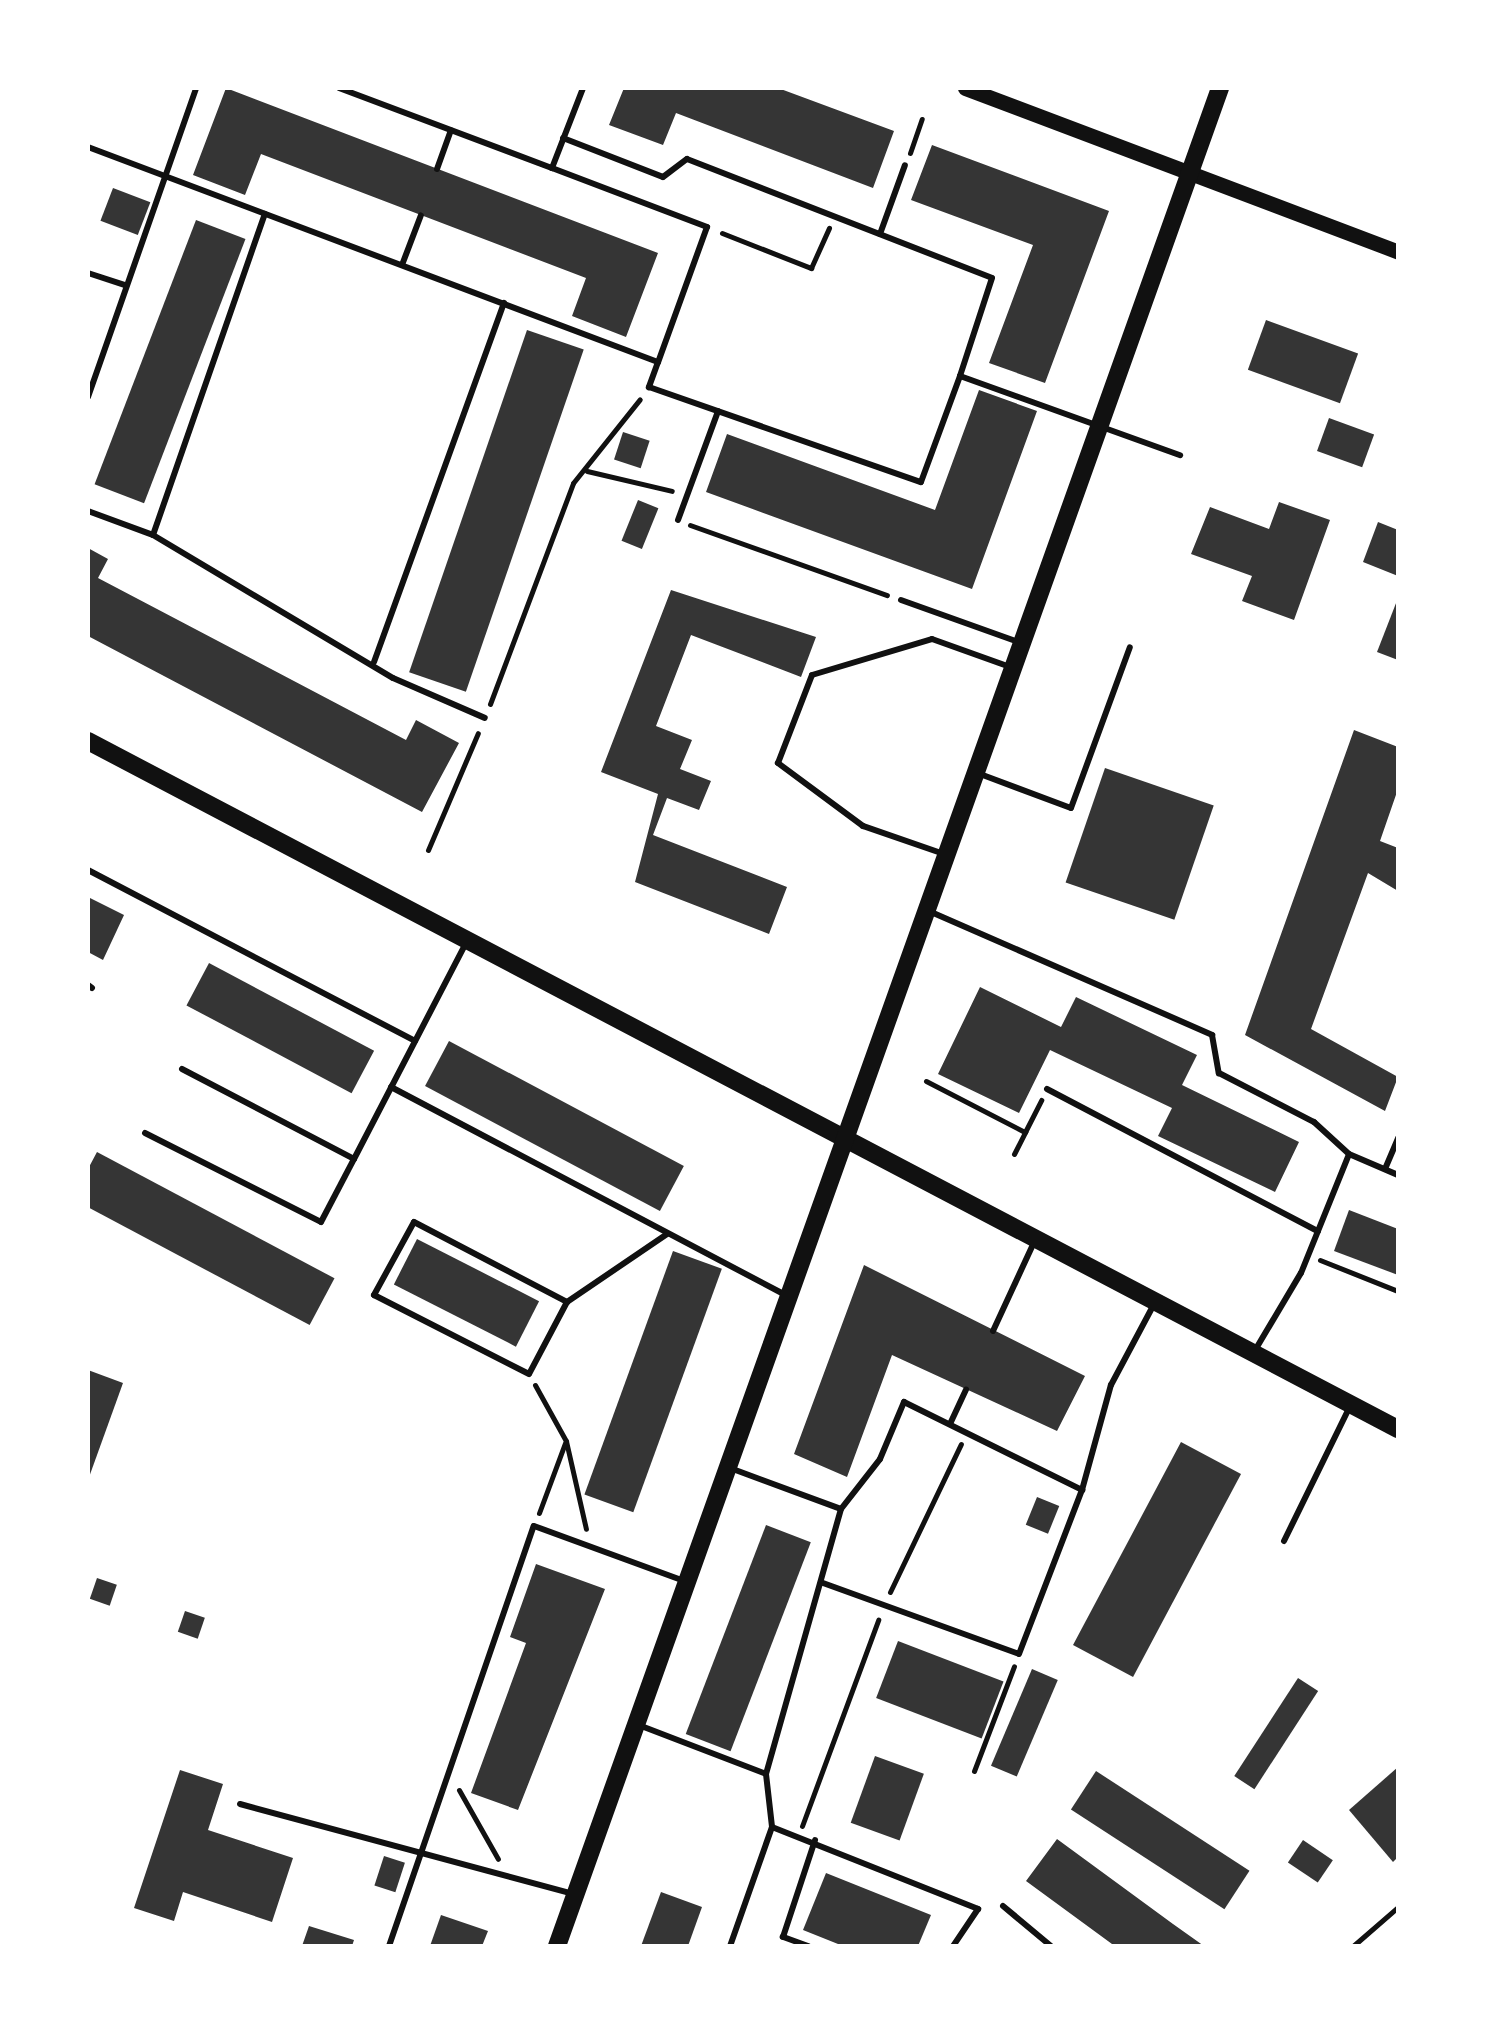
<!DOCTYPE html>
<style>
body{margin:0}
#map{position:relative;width:1486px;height:2034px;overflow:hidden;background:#fff;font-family:"Times New Roman",serif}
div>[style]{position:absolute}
.building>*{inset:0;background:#353535;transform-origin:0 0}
.path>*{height:5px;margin:-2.5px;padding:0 2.5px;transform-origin:2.5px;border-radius:2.5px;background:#111}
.service>*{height:6px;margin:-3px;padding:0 3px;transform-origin:3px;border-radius:3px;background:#111}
.tertiary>*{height:15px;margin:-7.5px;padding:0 7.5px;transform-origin:7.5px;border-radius:7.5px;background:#111}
.secondary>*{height:18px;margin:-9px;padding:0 9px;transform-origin:9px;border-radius:9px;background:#111}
span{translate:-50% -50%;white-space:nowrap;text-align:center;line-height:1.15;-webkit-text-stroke:8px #fff;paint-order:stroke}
.frame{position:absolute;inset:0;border:90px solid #fff;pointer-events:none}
</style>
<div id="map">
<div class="building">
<i style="clip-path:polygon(226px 88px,658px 253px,626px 337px,572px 316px,586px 278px,261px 154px,245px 195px,193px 175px)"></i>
<i style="clip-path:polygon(624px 88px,778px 88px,894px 131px,873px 188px,676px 113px,663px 145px,609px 125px)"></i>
<i style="clip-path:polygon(932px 145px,1109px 211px,1045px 383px,989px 363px,1033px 245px,911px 200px)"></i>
<i style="left:113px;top:188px;width:40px;height:35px;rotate:21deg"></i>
<i style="left:196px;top:220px;width:53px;height:283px;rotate:21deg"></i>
<i style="left:1266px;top:320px;width:98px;height:53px;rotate:20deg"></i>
<i style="left:527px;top:330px;width:60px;height:362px;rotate:19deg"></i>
<i style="clip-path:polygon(979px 390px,1037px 411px,972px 589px,706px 492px,727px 434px,935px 510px)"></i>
<i style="left:1329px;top:418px;width:48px;height:35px;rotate:20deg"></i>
<i style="left:623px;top:432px;width:28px;height:29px;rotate:18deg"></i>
<i style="left:638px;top:500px;width:22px;height:44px;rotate:22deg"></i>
<i style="clip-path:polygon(1279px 502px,1330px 520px,1294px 620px,1242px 601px,1252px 576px,1191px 554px,1210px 507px,1269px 529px)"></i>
<i style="clip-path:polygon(1378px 522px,1398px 530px,1398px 576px,1363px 562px)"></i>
<i style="clip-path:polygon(88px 548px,108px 559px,98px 578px,406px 740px,416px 720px,459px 743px,422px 812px,88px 636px)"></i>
<i style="clip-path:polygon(671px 590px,816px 637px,801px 677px,691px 635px,656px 726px,692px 740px,680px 769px,711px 781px,699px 810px,667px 798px,653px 835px,787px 887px,769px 934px,635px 882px,658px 794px,601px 772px)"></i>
<i style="clip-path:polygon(1398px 598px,1398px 660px,1377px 652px)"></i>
<i style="clip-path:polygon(1354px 730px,1398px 747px,1398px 789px,1380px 841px,1398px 848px,1398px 891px,1368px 873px,1311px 1029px,1398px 1077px,1385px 1111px,1245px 1035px)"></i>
<i style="left:1105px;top:768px;width:115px;height:121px;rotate:19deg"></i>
<i style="clip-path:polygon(88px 897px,124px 915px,103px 960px,88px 952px)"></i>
<i style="left:209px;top:963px;width:187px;height:48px;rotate:28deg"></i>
<i style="clip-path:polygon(980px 987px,1061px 1027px,1076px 997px,1197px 1055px,1182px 1085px,1299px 1142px,1275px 1192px,1158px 1136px,1172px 1108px,1050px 1050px,1019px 1113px,938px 1074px)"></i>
<i style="left:449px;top:1041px;width:266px;height:51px;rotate:28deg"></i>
<i style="left:97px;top:1152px;width:269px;height:53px;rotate:28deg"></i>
<i style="clip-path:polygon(1349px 1210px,1398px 1229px,1398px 1275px,1334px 1251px)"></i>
<i style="left:417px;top:1239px;width:137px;height:51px;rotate:27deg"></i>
<i style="left:673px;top:1251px;width:52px;height:259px;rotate:20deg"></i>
<i style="clip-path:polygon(864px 1265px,1085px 1376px,1057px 1431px,892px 1355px,847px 1477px,794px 1454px)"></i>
<i style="clip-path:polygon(88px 1370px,123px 1383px,88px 1480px)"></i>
<i style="left:1181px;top:1442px;width:68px;height:230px;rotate:28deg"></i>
<i style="left:1037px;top:1497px;width:24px;height:30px;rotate:22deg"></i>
<i style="left:766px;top:1525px;width:48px;height:224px;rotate:21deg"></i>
<i style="clip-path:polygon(536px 1564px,605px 1589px,518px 1810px,471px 1793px,526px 1643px,510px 1637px)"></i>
<i style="left:97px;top:1578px;width:21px;height:22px;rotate:19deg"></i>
<i style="left:185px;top:1611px;width:21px;height:22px;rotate:19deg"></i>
<i style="left:898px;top:1641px;width:113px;height:61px;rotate:21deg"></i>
<i style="left:1032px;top:1669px;width:28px;height:105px;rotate:23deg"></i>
<i style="left:1298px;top:1678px;width:24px;height:117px;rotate:33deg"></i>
<i style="left:875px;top:1756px;width:52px;height:71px;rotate:20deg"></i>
<i style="clip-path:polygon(1398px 1767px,1398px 1857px,1393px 1862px,1349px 1810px)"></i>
<i style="clip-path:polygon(180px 1770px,223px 1784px,208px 1830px,293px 1858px,272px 1922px,183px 1892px,174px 1921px,134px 1908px)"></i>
<i style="left:1096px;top:1771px;width:183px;height:46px;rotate:33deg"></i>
<i style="clip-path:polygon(1057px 1839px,1173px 1924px,1204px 1946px,1112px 1944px,1026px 1881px)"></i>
<i style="left:1303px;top:1840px;width:36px;height:27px;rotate:34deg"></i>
<i style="left:384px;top:1856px;width:22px;height:31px;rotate:18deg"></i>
<i style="clip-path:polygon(826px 1873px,931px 1915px,918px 1946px,843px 1946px,803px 1930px)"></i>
<i style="clip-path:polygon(661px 1892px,702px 1907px,688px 1946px,641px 1946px)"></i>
<i style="clip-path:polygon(441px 1915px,488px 1931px,482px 1946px,430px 1946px)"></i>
<i style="clip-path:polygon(309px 1926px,354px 1940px,352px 1946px,302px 1946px)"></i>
</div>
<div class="path">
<i style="left:910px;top:153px;width:36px;rotate:-71deg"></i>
<i style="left:722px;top:233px;width:96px;rotate:21.5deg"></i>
<i style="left:811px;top:268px;width:44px;rotate:-65.8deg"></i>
<i style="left:587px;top:471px;width:87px;rotate:13.2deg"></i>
<i style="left:690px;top:525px;width:209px;rotate:19.6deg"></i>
<i style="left:490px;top:704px;width:236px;rotate:-69.4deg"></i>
<i style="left:573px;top:483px;width:107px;rotate:-51.4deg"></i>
<i style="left:428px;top:850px;width:127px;rotate:-66.9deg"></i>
<i style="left:926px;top:1081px;width:111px;rotate:27.3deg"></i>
<i style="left:1025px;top:1132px;width:36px;rotate:-63deg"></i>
<i style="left:1014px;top:1154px;width:25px;rotate:-63deg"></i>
<i style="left:1320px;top:1260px;width:84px;rotate:21.7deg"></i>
<i style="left:535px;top:1385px;width:64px;rotate:61deg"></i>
<i style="left:566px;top:1441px;width:90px;rotate:77.2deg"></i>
<i style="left:539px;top:1513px;width:75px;rotate:-69.6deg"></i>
<i style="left:890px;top:1592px;width:164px;rotate:-64.4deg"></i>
<i style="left:974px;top:1771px;width:112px;rotate:-69.1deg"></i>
<i style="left:459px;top:1790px;width:79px;rotate:60.5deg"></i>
<i style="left:802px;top:1826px;width:220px;rotate:-69.7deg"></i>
<i style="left:1353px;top:1946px;width:60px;rotate:-40.9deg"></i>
</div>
<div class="service">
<i style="left:339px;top:88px;width:228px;rotate:20.6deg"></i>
<i style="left:552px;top:168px;width:86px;rotate:-68.8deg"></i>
<i style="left:563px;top:138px;width:107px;rotate:21.3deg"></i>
<i style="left:663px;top:177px;width:30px;rotate:-37deg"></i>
<i style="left:687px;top:159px;width:327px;rotate:21.3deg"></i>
<i style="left:992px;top:278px;width:103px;rotate:108.1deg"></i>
<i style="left:88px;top:147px;width:609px;rotate:20.67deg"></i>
<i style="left:658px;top:362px;width:27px;rotate:110deg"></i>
<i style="left:649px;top:387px;width:288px;rotate:19.3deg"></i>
<i style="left:921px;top:482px;width:113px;rotate:-69.8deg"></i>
<i style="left:960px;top:376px;width:234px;rotate:19.8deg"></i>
<i style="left:552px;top:168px;width:166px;rotate:20.8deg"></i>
<i style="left:707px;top:227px;width:144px;rotate:109.9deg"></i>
<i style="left:437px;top:169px;width:41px;rotate:-70.3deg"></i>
<i style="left:880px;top:234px;width:73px;rotate:-70.1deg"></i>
<i style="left:402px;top:265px;width:53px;rotate:-69.2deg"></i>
<i style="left:88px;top:273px;width:39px;rotate:18deg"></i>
<i style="left:88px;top:397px;width:327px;rotate:-70.7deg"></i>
<i style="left:88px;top:511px;width:69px;rotate:20.3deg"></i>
<i style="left:153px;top:535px;width:279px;rotate:30.8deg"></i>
<i style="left:393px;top:678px;width:100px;rotate:23.5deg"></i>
<i style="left:678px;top:520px;width:116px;rotate:-69.8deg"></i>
<i style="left:153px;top:535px;width:340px;rotate:-70.8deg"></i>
<i style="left:901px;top:600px;width:124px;rotate:19.7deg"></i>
<i style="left:374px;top:662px;width:382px;rotate:-70.1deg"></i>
<i style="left:980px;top:774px;width:97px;rotate:20.5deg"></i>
<i style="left:1071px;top:808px;width:171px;rotate:-69.9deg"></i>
<i style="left:944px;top:854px;width:86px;rotate:-160.9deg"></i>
<i style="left:863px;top:826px;width:106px;rotate:-143.5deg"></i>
<i style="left:778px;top:763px;width:94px;rotate:-68.9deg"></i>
<i style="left:812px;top:675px;width:125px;rotate:-16.7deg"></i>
<i style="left:932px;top:639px;width:86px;rotate:19.7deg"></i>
<i style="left:88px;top:870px;width:369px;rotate:27.6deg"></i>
<i style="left:931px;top:912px;width:307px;rotate:23.6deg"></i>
<i style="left:1212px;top:1035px;width:39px;rotate:80deg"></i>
<i style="left:1219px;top:1073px;width:107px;rotate:27.3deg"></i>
<i style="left:1314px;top:1122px;width:47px;rotate:42.4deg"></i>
<i style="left:88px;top:985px;width:5px;rotate:37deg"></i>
<i style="left:182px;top:1069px;width:194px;rotate:27.6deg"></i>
<i style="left:354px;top:1159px;width:246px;rotate:-62.6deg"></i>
<i style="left:391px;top:1087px;width:446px;rotate:27.8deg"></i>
<i style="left:1047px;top:1089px;width:306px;rotate:27.7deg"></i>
<i style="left:145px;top:1133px;width:197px;rotate:26.8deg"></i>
<i style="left:321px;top:1222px;width:71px;rotate:-62.4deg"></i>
<i style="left:1385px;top:1169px;width:34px;rotate:-67deg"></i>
<i style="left:567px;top:1302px;width:81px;rotate:117.8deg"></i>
<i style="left:529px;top:1374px;width:174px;rotate:-153deg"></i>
<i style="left:374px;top:1295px;width:83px;rotate:-61.3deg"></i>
<i style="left:414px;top:1222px;width:173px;rotate:27.6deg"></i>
<i style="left:567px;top:1302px;width:121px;rotate:-34.2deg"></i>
<i style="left:993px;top:1331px;width:100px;rotate:-65.2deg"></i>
<i style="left:1254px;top:1352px;width:92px;rotate:-59.3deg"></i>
<i style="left:1301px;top:1273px;width:128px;rotate:-68deg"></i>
<i style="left:1349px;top:1154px;width:53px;rotate:23.2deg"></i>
<i style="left:950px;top:1424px;width:38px;rotate:-65deg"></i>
<i style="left:730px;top:1468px;width:118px;rotate:20.3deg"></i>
<i style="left:1284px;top:1541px;width:150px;rotate:-63.9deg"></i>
<i style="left:823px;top:1583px;width:208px;rotate:19.9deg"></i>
<i style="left:1019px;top:1654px;width:176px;rotate:-69deg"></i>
<i style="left:636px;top:1724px;width:139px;rotate:21deg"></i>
<i style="left:766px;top:1774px;width:53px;rotate:83.5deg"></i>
<i style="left:772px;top:1827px;width:126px;rotate:109.4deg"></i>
<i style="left:766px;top:1774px;width:275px;rotate:-74.2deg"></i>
<i style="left:841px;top:1509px;width:63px;rotate:-52deg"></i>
<i style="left:880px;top:1459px;width:62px;rotate:-67.2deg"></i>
<i style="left:904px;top:1402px;width:199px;rotate:26.3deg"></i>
<i style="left:1082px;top:1490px;width:109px;rotate:-74.6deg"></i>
<i style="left:1111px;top:1385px;width:92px;rotate:-62deg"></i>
<i style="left:240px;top:1804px;width:345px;rotate:15.1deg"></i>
<i style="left:772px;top:1827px;width:222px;rotate:21.7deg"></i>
<i style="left:978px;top:1909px;width:45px;rotate:124deg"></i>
<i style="left:1003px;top:1906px;width:62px;rotate:39.8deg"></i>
<i style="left:389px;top:1946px;width:444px;rotate:-71deg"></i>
<i style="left:534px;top:1526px;width:160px;rotate:20.1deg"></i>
<i style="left:808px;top:1946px;width:27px;rotate:-160deg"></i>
<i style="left:783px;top:1937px;width:102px;rotate:-71.7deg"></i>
</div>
<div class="tertiary">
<i style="left:965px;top:88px;width:463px;rotate:20.7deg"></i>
</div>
<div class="secondary">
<i style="left:88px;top:741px;width:1480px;rotate:27.71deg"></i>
<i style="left:557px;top:1946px;width:1973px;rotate:-70.36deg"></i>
</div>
<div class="frame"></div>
</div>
